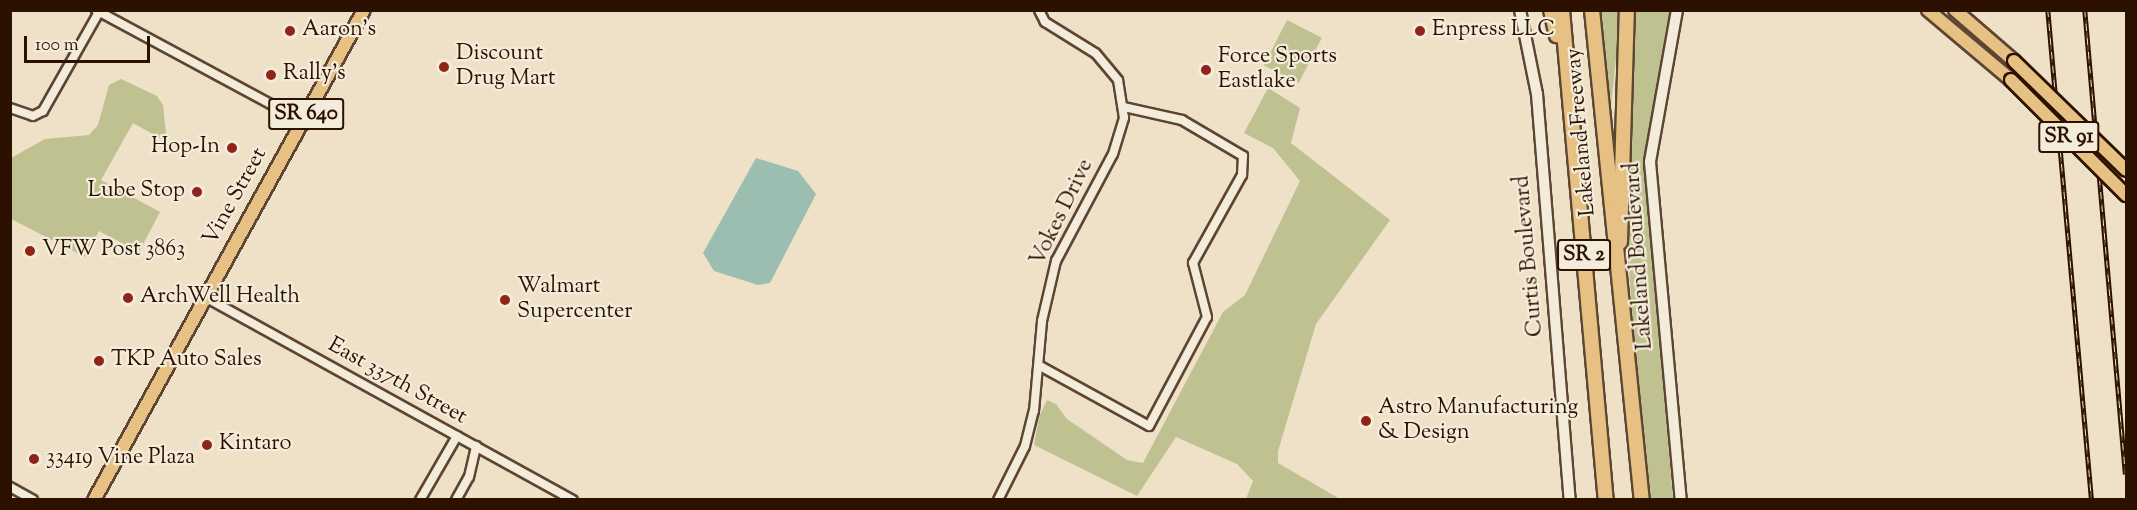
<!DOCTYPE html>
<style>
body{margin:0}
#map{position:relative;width:2137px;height:510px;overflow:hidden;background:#eee1c7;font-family:"Sorts Mill Goudy",serif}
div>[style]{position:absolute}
.green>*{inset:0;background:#bfc191;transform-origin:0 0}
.water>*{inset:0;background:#9bbeb0}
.roads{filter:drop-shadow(2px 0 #5c4532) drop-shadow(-2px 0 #5c4532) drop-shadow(0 2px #5c4532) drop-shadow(0 -2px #5c4532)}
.street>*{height:8px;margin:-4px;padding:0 4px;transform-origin:4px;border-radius:4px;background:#f4ecdb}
.secondary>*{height:10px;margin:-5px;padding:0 5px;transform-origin:5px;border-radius:5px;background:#f4ecdb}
.primary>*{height:12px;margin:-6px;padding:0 6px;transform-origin:6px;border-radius:6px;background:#e7c084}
.highway>*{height:14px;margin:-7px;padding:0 7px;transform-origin:7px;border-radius:7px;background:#e7c084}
.rail>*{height:4.5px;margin-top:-2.25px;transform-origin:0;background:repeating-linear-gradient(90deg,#f4ecdb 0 7px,#2c1100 0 14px);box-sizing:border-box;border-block:2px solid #2c1100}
.bridges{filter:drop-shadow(2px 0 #2c1100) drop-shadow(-2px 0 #2c1100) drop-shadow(0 2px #2c1100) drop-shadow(0 -2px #2c1100)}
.primary-bridge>*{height:12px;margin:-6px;padding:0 6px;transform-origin:6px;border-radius:6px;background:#e7c084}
.dots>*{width:16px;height:16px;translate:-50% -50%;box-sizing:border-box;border:3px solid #f4ecdb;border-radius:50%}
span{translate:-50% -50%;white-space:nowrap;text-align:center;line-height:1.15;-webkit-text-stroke:4.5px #f4ecdb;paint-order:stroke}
.shield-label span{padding:2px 4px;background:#f4ecdb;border:2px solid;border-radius:4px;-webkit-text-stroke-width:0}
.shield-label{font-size:21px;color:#2c1100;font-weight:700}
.poi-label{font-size:22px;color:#2c1100}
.left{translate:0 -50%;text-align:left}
.right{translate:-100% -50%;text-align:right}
.street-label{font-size:22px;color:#2c1100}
.frame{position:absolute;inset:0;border:12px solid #2c1100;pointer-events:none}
.scale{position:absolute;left:24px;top:36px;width:126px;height:27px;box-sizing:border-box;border:3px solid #2c1100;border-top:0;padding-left:8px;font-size:18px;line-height:21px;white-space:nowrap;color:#2c1100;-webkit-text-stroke:4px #f4ecdb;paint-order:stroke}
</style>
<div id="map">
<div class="green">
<i style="clip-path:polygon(1601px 11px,1621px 11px,1611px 106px)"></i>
<i style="clip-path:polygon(1635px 11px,1671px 11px,1644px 161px,1673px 499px,1647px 499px,1646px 492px,1626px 231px)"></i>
<i style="left:1287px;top:20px;width:39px;height:51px;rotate:27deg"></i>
<i style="clip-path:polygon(121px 79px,157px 96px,163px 105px,167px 142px,133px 123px,101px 180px,160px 212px,139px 252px,99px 231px,85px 257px,11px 219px,11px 158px,45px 139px,89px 135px,98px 125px,109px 85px)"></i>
<i style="clip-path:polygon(1268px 88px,1300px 108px,1291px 143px,1390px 220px,1316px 324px,1278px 451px,1278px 463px,1340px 499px,1246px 499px,1253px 481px,1237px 464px,1176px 437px,1137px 496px,1034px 445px,1039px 417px,1047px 400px,1056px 404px,1067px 419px,1127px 460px,1143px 463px,1223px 312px,1245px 295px,1300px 181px,1273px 148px,1244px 133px)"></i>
</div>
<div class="water">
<i style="clip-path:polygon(756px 158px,798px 171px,816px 194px,770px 283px,758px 285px,714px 271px,703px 253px)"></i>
</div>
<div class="roads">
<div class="street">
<i style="left:96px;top:10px;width:234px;rotate:28.3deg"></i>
<i style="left:10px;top:108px;width:24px;rotate:19deg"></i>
<i style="left:33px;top:116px;width:11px;rotate:-27deg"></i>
<i style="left:43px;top:111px;width:114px;rotate:-60.5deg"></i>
<i style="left:205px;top:297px;width:420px;rotate:28.9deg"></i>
<i style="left:1040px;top:366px;width:124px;rotate:28.8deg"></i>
<i style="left:1149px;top:426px;width:123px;rotate:-62deg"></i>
<i style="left:1207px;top:317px;width:56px;rotate:-104.5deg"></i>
<i style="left:1193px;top:263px;width:101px;rotate:-60.9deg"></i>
<i style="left:1242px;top:175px;width:19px;rotate:-87deg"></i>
<i style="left:1243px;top:156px;width:71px;rotate:-149.5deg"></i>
<i style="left:1182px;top:120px;width:59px;rotate:-167.4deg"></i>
<i style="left:10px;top:487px;width:26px;rotate:29deg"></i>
<i style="left:420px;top:500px;width:74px;rotate:-60deg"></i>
<i style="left:456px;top:500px;width:26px;rotate:-61deg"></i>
<i style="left:469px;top:477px;width:32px;rotate:-77deg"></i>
<i style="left:998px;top:500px;width:60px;rotate:-63.4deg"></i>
<i style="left:1025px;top:446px;width:36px;rotate:-76deg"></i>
<i style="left:1034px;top:411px;width:90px;rotate:-84.9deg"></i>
<i style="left:1042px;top:321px;width:62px;rotate:-76.9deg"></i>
<i style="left:1056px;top:261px;width:121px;rotate:-62deg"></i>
<i style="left:1113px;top:154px;width:38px;rotate:-73deg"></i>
<i style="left:1124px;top:118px;width:38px;rotate:-99deg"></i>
<i style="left:1118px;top:80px;width:35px;rotate:-130deg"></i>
<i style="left:1095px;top:53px;width:59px;rotate:-148.2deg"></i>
<i style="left:1045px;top:22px;width:13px;rotate:-117deg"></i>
</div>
<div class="secondary">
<i style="left:1520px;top:10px;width:86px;rotate:78.6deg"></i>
<i style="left:1537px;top:94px;width:407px;rotate:85.4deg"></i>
<i style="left:1677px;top:10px;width:154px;rotate:100.1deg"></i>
<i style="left:1650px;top:162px;width:339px;rotate:84.8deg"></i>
</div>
<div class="primary">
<i style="left:1928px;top:10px;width:109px;rotate:40.1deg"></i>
<i style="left:1955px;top:10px;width:78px;rotate:40.8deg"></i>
<i style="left:94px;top:500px;width:559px;rotate:-61.14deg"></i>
</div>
<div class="highway">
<i style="left:1551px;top:10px;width:26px;rotate:77deg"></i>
<i style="left:1562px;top:10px;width:492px;rotate:84.9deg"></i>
<i style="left:1592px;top:10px;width:493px;rotate:84.2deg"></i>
<i style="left:1620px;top:242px;width:232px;rotate:-88.3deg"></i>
</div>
</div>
<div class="rail">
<i style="left:2048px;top:10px;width:492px;rotate:84.9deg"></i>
<i style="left:2085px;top:10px;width:466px;rotate:85deg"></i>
</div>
<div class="bridges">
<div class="primary-bridge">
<i style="left:2014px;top:61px;width:156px;rotate:44.2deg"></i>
<i style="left:2011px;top:80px;width:163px;rotate:45deg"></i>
</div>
</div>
<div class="dots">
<i style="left:290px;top:31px;background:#8f2418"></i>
<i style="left:1420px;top:31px;background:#8f2418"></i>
<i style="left:444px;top:67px;background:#8f2418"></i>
<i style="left:1206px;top:70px;background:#8f2418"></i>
<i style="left:271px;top:75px;background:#8f2418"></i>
<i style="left:232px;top:148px;background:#8f2418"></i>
<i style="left:197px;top:192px;background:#8f2418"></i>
<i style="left:30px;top:251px;background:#8f2418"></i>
<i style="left:128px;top:298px;background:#8f2418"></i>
<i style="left:505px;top:300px;background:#8f2418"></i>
<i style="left:99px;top:361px;background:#8f2418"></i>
<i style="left:1366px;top:421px;background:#8f2418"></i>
<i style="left:207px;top:445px;background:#8f2418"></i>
<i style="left:34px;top:459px;background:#8f2418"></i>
</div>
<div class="shield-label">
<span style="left:306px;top:114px">SR 640</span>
<span style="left:2069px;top:137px">SR 91</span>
<span style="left:1584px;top:255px">SR 2</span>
</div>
<div class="poi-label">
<span class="left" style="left:302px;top:31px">Aaron's</span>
<span class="left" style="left:1432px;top:31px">Enpress LLC</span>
<span class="left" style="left:456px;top:67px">Discount<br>Drug Mart</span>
<span class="left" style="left:1218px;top:70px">Force Sports<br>Eastlake</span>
<span class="left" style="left:283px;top:75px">Rally's</span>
<span class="right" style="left:220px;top:148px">Hop-In</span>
<span class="right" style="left:185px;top:192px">Lube Stop</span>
<span class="left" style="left:42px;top:251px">VFW Post 3863</span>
<span class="left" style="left:517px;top:300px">Walmart<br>Supercenter</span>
<span class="left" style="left:140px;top:298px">ArchWell Health</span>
<span class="left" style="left:111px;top:361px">TKP Auto Sales</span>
<span class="left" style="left:1378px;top:421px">Astro Manufacturing<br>&amp; Design</span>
<span class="left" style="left:219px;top:445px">Kintaro</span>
<span class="left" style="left:46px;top:459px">33419 Vine Plaza</span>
</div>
<div class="street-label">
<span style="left:1582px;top:132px;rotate:-95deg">Lakeland Freeway</span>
<span style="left:236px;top:197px;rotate:-61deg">Vine Street</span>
<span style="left:1063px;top:213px;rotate:-64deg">Vokes Drive</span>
<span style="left:1530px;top:256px;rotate:-95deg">Curtis Boulevard</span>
<span style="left:1640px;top:256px;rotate:-94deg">Lakeland Boulevard</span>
<span style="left:397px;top:382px;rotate:29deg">East 337th Street</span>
</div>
<div class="frame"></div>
<div class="scale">100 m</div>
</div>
